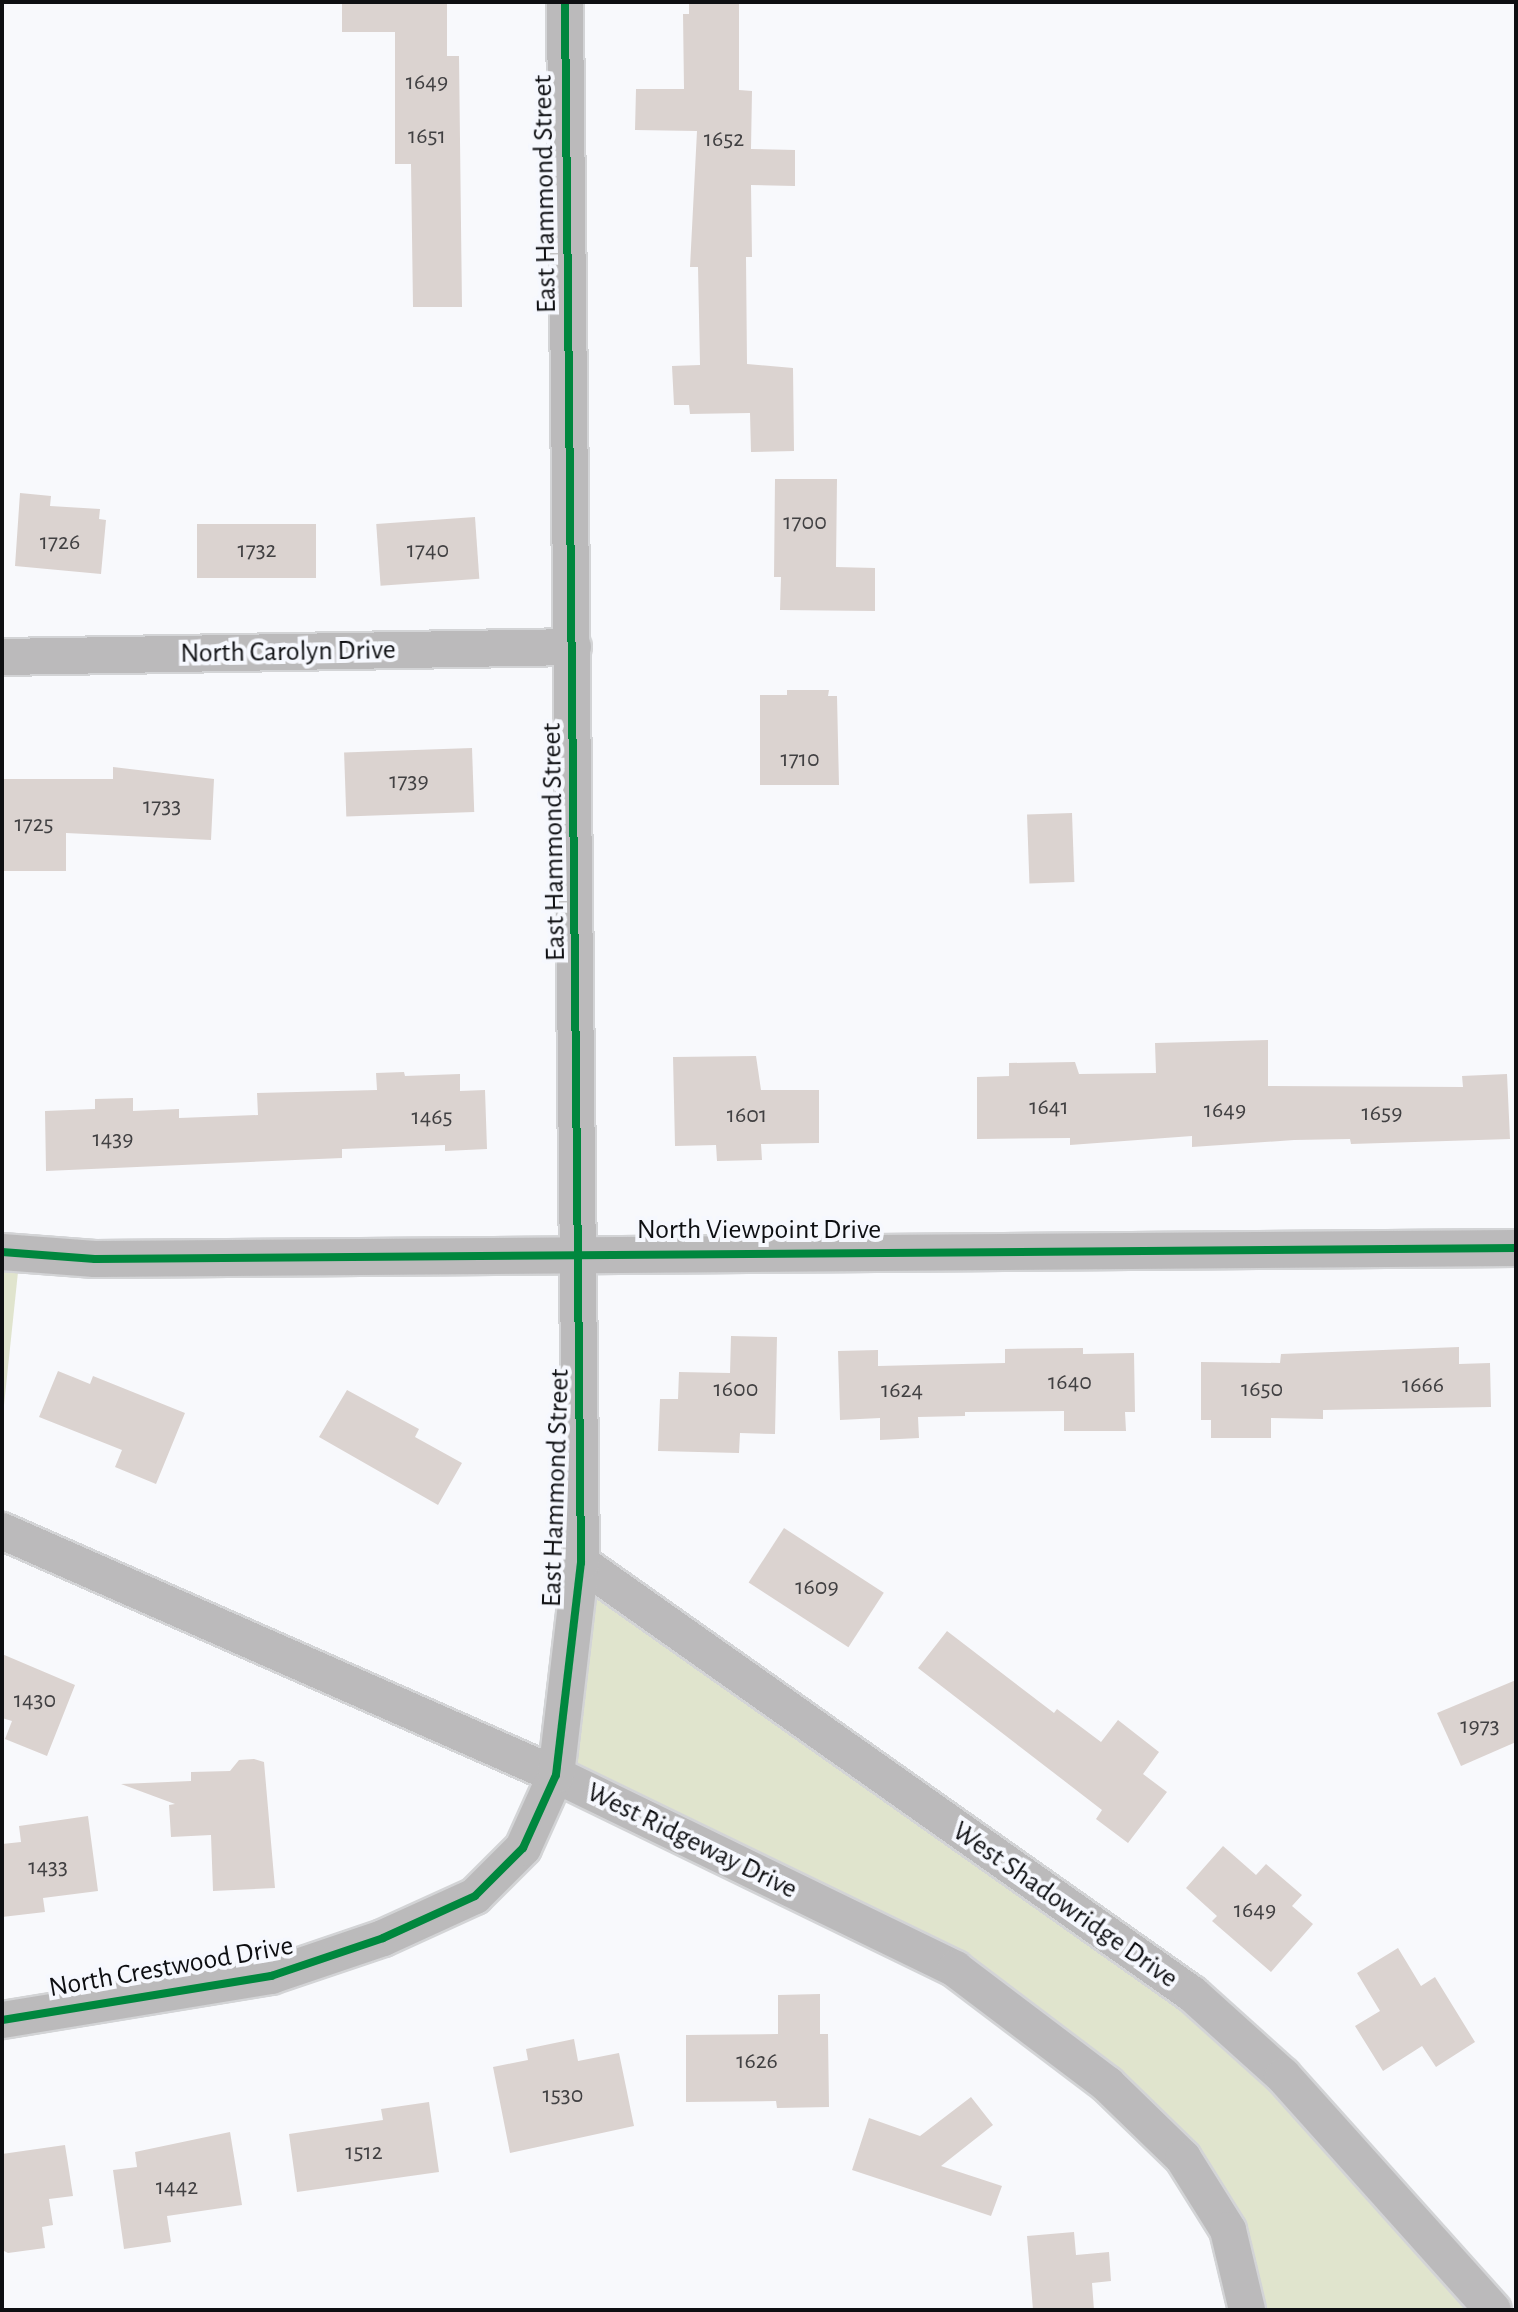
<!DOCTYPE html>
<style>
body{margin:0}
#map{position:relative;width:1518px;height:2312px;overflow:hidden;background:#f8f9fc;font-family:"Alegreya Sans",sans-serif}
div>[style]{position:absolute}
.green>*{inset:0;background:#e0e4cd;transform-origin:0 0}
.building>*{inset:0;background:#dbd3d0;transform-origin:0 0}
.roads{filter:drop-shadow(2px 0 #d3d4d6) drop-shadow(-2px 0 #d3d4d6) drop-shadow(0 2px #d3d4d6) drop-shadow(0 -2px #d3d4d6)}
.minor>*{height:36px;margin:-18px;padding:0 18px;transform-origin:18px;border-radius:18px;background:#bbbabb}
.cycleway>*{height:8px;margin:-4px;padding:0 4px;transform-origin:4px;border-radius:4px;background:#00873e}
span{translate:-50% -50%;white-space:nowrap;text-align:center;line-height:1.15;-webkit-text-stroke:8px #f6f8fe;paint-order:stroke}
.number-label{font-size:24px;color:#414042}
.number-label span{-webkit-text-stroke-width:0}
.street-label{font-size:28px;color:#0e0f12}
.frame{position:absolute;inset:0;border:4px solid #0e0f12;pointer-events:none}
</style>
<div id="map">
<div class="green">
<i style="left:2px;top:1252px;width:18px;height:279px;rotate:6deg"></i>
<i style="clip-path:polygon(581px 1563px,1192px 1994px,1493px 2310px,1247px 2310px,1183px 2158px,955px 1969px,556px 1775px)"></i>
</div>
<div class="building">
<i style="clip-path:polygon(342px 2px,447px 2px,447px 56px,459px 56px,462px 307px,413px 307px,411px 164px,395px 164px,395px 32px,342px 32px)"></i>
<i style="clip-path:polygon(689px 2px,739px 2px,739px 90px,752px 91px,751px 149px,795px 150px,795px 186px,751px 185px,752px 257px,746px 257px,747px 364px,793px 368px,794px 451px,751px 452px,750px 413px,690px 414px,689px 405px,674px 405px,672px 366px,700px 365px,698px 267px,690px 267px,697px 131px,635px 130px,636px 89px,684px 89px,683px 14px,689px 14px)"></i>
<i style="clip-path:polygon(775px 479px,837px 479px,836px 567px,875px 568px,875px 611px,780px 610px,781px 577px,774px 577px)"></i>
<i style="clip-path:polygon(20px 493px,51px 496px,50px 506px,100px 509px,99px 519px,106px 520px,101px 574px,15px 566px)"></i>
<i style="left:475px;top:517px;width:62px;height:99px;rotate:86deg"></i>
<i style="left:316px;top:524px;width:54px;height:119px;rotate:90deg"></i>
<i style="clip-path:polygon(787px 690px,829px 690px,828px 696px,837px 696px,839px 785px,760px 785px,760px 695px,787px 695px)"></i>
<i style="left:472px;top:748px;width:64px;height:128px;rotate:88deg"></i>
<i style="clip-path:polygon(113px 767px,214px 779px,211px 840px,66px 833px,66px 871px,2px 871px,2px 779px,113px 779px)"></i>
<i style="left:1072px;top:813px;width:69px;height:45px;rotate:88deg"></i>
<i style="clip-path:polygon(1268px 1040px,1268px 1086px,1463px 1087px,1462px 1076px,1507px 1074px,1510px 1139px,1351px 1144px,1350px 1139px,1294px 1140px,1192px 1147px,1192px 1136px,1070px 1145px,1070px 1138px,977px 1139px,977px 1077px,1009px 1076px,1009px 1063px,1075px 1062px,1079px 1074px,1156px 1073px,1155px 1043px)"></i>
<i style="clip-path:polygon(756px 1056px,761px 1090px,819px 1090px,819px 1143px,761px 1144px,762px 1160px,717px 1161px,716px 1145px,675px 1146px,673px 1057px)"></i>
<i style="clip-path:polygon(404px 1072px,405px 1076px,460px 1074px,460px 1091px,485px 1090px,487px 1149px,445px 1151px,445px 1145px,342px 1149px,342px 1158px,46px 1171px,45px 1111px,95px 1109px,95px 1099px,133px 1098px,133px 1111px,179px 1109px,179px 1118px,258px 1115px,257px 1093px,377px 1090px,376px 1073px)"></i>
<i style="clip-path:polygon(731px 1336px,777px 1337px,775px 1434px,740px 1433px,739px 1453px,658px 1451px,660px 1399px,678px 1399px,679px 1372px,730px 1373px)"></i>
<i style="clip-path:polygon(1459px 1347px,1459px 1364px,1490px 1363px,1491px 1407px,1323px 1410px,1323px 1419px,1271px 1418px,1271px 1438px,1211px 1438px,1211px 1420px,1201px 1420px,1201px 1362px,1280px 1363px,1281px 1354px)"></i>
<i style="clip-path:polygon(1083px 1348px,1083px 1354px,1134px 1353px,1135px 1412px,1125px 1412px,1126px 1431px,1064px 1431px,1064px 1411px,965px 1412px,965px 1416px,918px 1417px,919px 1438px,880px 1440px,880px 1418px,840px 1420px,838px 1351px,878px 1350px,878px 1366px,1005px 1363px,1005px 1349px)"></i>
<i style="clip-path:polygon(58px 1371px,90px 1384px,93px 1376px,185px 1413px,156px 1484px,115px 1467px,122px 1450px,39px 1417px)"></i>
<i style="clip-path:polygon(347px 1390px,419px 1429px,415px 1437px,462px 1463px,438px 1505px,319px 1437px)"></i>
<i style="left:784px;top:1528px;width:119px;height:65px;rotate:33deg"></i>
<i style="clip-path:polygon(947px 1631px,1054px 1713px,1057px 1709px,1101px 1742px,1118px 1720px,1159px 1752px,1143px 1774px,1167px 1792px,1128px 1843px,1096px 1819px,1102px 1810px,918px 1668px)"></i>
<i style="clip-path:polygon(2px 1654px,75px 1685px,47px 1756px,5px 1739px,12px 1721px,2px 1718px)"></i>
<i style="clip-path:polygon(1516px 1680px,1516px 1742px,1461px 1766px,1437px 1713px)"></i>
<i style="clip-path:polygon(254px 1759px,264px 1762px,275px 1888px,213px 1891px,211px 1835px,171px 1837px,169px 1805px,175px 1804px,121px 1784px,191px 1781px,191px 1772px,230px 1771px,239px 1760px)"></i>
<i style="clip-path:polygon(88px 1816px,98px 1891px,43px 1898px,45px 1912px,2px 1917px,2px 1844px,21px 1842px,19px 1826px)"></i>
<i style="clip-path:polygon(1223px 1846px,1256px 1875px,1266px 1864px,1302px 1895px,1292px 1906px,1313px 1924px,1271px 1972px,1212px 1921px,1217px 1916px,1186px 1888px)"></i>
<i style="clip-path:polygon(1398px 1948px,1421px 1986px,1435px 1977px,1475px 2042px,1436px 2067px,1422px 2046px,1383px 2071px,1355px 2026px,1380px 2011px,1357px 1973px)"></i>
<i style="clip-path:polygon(820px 1994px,820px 2034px,828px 2034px,829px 2107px,777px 2108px,776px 2101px,686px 2102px,686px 2035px,778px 2034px,778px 1995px)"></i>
<i style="clip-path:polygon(574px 2039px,578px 2061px,619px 2053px,634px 2126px,510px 2153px,493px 2067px,528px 2060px,526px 2049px)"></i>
<i style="clip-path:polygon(971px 2097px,993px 2125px,941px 2166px,1002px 2186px,991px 2216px,852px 2170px,869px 2118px,920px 2136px)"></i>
<i style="clip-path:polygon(429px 2102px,439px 2172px,297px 2192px,289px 2134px,383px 2120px,381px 2109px)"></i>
<i style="clip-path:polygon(230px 2132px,242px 2205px,167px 2216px,171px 2242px,124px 2249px,113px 2170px,137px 2167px,135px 2152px)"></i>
<i style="clip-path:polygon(65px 2145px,73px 2196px,49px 2199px,53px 2225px,42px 2227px,45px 2248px,8px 2253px,2px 2250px,2px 2154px)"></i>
<i style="clip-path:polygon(1074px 2232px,1076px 2255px,1109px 2252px,1111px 2281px,1092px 2283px,1094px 2310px,1033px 2310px,1027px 2236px)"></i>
</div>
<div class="roads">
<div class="minor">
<i style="left:2px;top:657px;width:571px;rotate:-1deg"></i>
<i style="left:2px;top:1252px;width:93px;rotate:4.3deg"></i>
<i style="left:95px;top:1259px;width:1421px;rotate:-0.44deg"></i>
<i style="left:2px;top:1531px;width:605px;rotate:23.77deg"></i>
<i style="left:556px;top:1775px;width:444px;rotate:25.9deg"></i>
<i style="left:955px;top:1969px;width:191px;rotate:37.1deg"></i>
<i style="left:1107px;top:2084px;width:106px;rotate:44.2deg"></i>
<i style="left:1183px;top:2158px;width:85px;rotate:58deg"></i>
<i style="left:1228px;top:2230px;width:82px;rotate:76.6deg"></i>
<i style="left:581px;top:1563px;width:748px;rotate:35.2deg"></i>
<i style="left:1192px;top:1994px;width:122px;rotate:42deg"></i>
<i style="left:1283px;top:2076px;width:314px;rotate:48.1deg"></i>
<i style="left:2px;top:2020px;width:273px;rotate:-9.3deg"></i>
<i style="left:271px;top:1976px;width:118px;rotate:-18.7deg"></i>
<i style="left:383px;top:1938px;width:101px;rotate:-24.5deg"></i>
<i style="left:475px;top:1896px;width:68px;rotate:-45deg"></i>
<i style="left:523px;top:1848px;width:80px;rotate:-65.7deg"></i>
<i style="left:556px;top:1775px;width:213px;rotate:-83.3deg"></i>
<i style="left:581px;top:1563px;width:1561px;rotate:-90.59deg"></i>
</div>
</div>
<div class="cycleway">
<i style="left:2px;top:1252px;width:93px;rotate:4.3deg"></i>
<i style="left:95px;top:1259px;width:1421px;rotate:-0.44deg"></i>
<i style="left:2px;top:2020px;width:273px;rotate:-9.3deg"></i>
<i style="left:271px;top:1976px;width:118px;rotate:-18.7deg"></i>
<i style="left:383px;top:1938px;width:101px;rotate:-24.5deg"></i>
<i style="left:475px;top:1896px;width:68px;rotate:-45deg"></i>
<i style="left:523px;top:1848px;width:80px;rotate:-65.7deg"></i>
<i style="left:556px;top:1775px;width:213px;rotate:-83.3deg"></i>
<i style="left:581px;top:1563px;width:1561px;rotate:-90.59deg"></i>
</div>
<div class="number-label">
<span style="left:427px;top:83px">1649</span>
<span style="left:427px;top:137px">1651</span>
<span style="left:724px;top:140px">1652</span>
<span style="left:805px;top:523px">1700</span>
<span style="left:60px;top:543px">1726</span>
<span style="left:257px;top:551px">1732</span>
<span style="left:428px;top:551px">1740</span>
<span style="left:800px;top:760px">1710</span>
<span style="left:409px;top:782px">1739</span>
<span style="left:162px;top:807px">1733</span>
<span style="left:34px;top:825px">1725</span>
<span style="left:1049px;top:1108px">1641</span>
<span style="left:1225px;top:1111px">1649</span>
<span style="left:1382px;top:1114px">1659</span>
<span style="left:747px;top:1116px">1601</span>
<span style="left:432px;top:1118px">1465</span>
<span style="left:113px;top:1140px">1439</span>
<span style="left:1070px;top:1383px">1640</span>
<span style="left:1423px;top:1386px">1666</span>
<span style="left:736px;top:1390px">1600</span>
<span style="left:1262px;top:1390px">1650</span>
<span style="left:902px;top:1391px">1624</span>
<span style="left:817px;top:1588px">1609</span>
<span style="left:35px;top:1701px">1430</span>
<span style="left:1480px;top:1727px">1973</span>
<span style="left:48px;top:1868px">1433</span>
<span style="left:1255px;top:1911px">1649</span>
<span style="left:757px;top:2062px">1626</span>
<span style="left:563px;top:2096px">1530</span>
<span style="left:364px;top:2153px">1512</span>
<span style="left:177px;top:2188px">1442</span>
</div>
<div class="street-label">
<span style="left:545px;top:194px;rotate:-91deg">East Hammond Street</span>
<span style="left:288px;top:652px;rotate:-1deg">North Carolyn Drive</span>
<span style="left:554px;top:842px;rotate:-91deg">East Hammond Street</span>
<span style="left:759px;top:1230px">North Viewpoint Drive</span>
<span style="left:556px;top:1488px;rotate:-88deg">East Hammond Street</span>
<span style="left:692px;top:1841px;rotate:26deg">West Ridgeway Drive</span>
<span style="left:1065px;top:1905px;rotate:35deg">West Shadowridge Drive</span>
<span style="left:171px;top:1967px;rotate:-10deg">North Crestwood Drive</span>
</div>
<div class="frame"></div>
</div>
